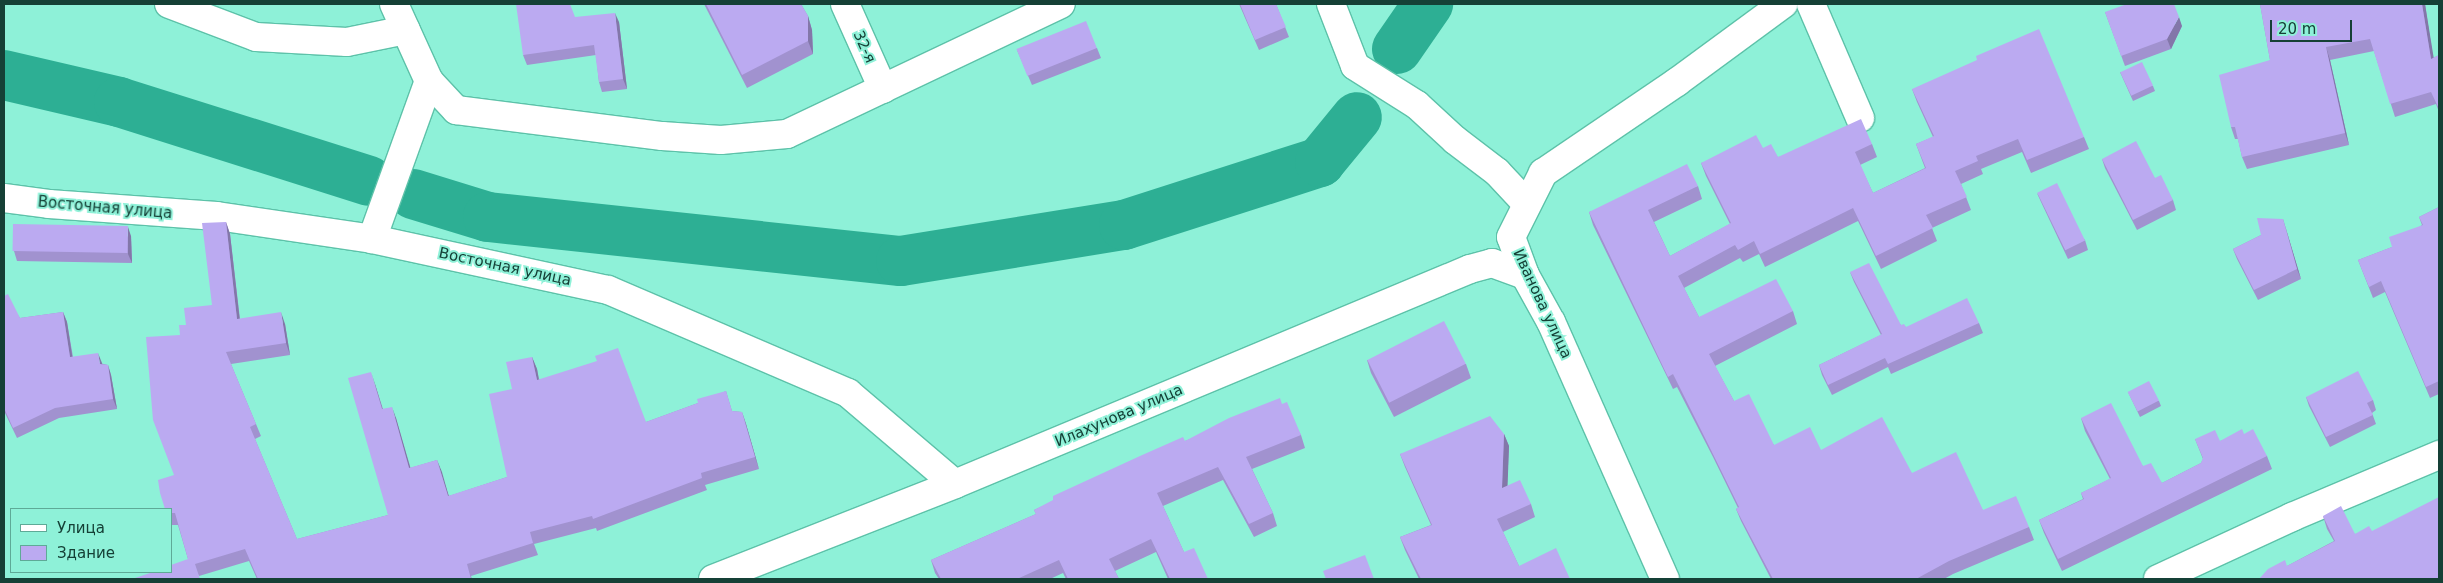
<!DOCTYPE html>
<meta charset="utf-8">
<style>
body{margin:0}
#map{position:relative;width:2443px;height:583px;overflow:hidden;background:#8ef1d8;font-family:"DejaVu Sans",sans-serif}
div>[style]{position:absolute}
.river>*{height:50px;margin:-25px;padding:0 25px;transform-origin:25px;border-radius:25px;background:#2daf94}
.roads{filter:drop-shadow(1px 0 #5dc2a9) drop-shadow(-1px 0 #5dc2a9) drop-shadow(0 1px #5dc2a9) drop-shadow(0 -1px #5dc2a9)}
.street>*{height:28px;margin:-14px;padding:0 14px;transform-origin:14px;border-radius:14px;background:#fff}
.wall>*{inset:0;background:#a192cf}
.shaded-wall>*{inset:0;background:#8377a9}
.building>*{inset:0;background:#bbaaf1;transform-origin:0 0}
span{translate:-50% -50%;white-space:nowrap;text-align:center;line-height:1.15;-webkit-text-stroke:4px #8ef1d8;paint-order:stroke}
.street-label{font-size:15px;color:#154036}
.frame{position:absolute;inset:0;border:5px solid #154036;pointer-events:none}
.legend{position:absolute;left:10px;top:508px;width:162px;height:65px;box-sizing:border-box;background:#8ef1d8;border:1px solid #5eaa97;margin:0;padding:6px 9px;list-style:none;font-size:15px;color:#154036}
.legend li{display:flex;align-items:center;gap:10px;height:25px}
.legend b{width:25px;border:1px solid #5eaa97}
.scale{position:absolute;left:2270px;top:20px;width:82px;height:22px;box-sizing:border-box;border:2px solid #154036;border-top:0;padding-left:6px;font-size:15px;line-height:18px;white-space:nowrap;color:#154036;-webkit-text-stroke:4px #8ef1d8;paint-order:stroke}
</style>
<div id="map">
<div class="river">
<i style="left:1397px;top:49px;width:55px;rotate:-55.4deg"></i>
<i style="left:4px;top:75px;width:118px;rotate:13.2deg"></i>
<i style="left:119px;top:102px;width:262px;rotate:17.5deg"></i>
<i style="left:413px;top:194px;width:78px;rotate:17deg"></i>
<i style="left:488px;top:217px;width:415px;rotate:6.1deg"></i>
<i style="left:901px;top:261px;width:226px;rotate:-9.2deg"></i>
<i style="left:1124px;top:225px;width:206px;rotate:-17.8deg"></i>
<i style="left:1320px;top:162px;width:58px;rotate:-50.6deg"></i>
</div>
<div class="roads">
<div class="street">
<i style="left:169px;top:4px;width:93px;rotate:20.8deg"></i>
<i style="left:256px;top:37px;width:91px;rotate:3.1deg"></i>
<i style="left:347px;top:42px;width:60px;rotate:-11.5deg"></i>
<i style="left:394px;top:4px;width:85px;rotate:65.6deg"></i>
<i style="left:429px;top:81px;width:40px;rotate:47deg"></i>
<i style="left:456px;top:110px;width:208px;rotate:7.2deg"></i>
<i style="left:662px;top:136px;width:59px;rotate:3.9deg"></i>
<i style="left:721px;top:140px;width:66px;rotate:-5.2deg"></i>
<i style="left:787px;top:134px;width:303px;rotate:-25.4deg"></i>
<i style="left:845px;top:4px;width:93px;rotate:65.9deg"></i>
<i style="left:1331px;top:4px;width:66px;rotate:68.8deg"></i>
<i style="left:1355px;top:66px;width:73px;rotate:32.2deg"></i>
<i style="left:1417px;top:105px;width:52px;rotate:42.6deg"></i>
<i style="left:1455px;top:140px;width:53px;rotate:37.3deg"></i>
<i style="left:1497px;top:172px;width:42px;rotate:46.9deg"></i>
<i style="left:1811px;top:4px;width:124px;rotate:66.7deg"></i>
<i style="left:4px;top:198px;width:45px;rotate:7.6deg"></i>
<i style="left:49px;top:204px;width:168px;rotate:4.1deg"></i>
<i style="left:217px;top:216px;width:157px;rotate:8.4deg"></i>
<i style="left:372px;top:239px;width:241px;rotate:12.2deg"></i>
<i style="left:608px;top:290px;width:261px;rotate:23.2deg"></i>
<i style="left:848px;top:393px;width:140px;rotate:40.4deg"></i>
<i style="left:372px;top:239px;width:168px;rotate:-70.2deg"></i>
<i style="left:713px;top:579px;width:260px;rotate:-21.4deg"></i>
<i style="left:955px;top:484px;width:558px;rotate:-22.66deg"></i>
<i style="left:1470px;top:269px;width:23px;rotate:-15deg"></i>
<i style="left:1492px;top:263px;width:35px;rotate:20deg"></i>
<i style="left:1665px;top:579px;width:281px;rotate:-113.9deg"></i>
<i style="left:1551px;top:322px;width:54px;rotate:-119deg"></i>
<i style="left:1525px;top:275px;width:40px;rotate:-110.2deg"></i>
<i style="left:1511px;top:237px;width:72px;rotate:-63.4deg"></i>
<i style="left:1543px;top:173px;width:162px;rotate:-34.2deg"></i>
<i style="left:1677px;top:82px;width:132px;rotate:-36.3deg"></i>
<i style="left:2158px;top:579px;width:148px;rotate:-24.8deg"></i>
<i style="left:2292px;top:517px;width:160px;rotate:-22.9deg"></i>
</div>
</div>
<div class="wall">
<i style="clip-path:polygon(704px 4px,801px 4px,808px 16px,812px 30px,813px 54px,747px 88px)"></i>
<i style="clip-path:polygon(1239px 4px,1276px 4px,1289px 37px,1259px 50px)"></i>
<i style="clip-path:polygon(2260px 4px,2425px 4px,2433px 58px,2439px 55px,2439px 112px,2436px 104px,2395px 117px,2374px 51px,2330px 60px,2349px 145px,2247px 169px,2242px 157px,2238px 139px,2235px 139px,2231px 127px,2270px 60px)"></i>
<i style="clip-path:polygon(2105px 12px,2182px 26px,2171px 49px,2125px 66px)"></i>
<i style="clip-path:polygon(575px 17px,619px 22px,627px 89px,602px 92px,599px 82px,596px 55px,527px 65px,523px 55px)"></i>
<i style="clip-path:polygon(1097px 48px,1101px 58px,1032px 85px,1017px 50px)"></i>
<i style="clip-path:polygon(2120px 72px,2153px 86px,2155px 91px,2133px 101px)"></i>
<i style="clip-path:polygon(1912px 89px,2084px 137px,2089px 149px,2031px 173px,2022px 152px,1981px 169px,1983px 174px,1961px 184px,1971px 210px,1932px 228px,1937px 241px,1881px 269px,1858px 221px,1765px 267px,1759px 254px,1743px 262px,1740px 258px,1684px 288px,1699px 317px,1793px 311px,1797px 324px,1715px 366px,1734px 401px,1774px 445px,1821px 450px,1912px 473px,1983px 510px,2029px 527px,2034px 540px,1953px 574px,1944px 579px,1771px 579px,1741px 521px,1736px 509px,1738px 508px,1713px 457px,1677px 387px,1673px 389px,1593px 225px,1589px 212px,1698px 186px,1702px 199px,1654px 222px,1670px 256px,1730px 224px,1706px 176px,1701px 163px,1763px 148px,1778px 157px,1872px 144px,1877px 157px,1860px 165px,1873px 193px,1925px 168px,1916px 144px,1933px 137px,1917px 102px)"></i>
<i style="clip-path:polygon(2102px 159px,2155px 178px,2173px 200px,2176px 210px,2137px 230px,2105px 168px)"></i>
<i style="clip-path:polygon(2037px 193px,2085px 240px,2088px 250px,2068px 259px,2041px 202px)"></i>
<i style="clip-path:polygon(2439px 207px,2439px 394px,2430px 398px,2385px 292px,2373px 298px,2358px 260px,2392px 247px,2422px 225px,2419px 217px)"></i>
<i style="clip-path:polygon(2283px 219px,2301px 279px,2258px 300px,2237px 259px,2233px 249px,2261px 235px)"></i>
<i style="clip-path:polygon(226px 222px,230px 234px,240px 319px,285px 324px,290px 355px,231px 364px,261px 436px,255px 439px,297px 539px,388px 515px,375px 384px,383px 409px,396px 418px,410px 468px,437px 460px,449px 496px,507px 477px,512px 389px,532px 357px,537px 369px,539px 379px,646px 422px,698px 403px,726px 391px,732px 411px,742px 412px,746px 424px,759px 469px,705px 485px,707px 490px,597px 531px,596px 528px,534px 544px,538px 555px,471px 576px,472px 579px,257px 579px,249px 561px,199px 576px,188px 559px,178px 525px,171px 525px,171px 509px,174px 475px,180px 335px,186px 325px,212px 305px)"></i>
<i style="clip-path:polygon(131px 236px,132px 263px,17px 261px,14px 251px)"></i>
<i style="clip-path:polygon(1850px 272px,1901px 325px,1906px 327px,1979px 323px,1983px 333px,1891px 374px,1888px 367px,1832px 395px,1822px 375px,1819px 365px,1881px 335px,1854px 282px)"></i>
<i style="clip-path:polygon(4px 296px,20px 318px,63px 312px,67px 322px,73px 357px,108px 365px,111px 375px,117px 409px,59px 418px,17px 438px,4px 411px)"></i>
<i style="clip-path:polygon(1367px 360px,1466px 364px,1471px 378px,1394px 417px,1371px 373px)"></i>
<i style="clip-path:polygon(2128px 392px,2159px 401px,2161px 406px,2140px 417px)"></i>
<i style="clip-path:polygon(2306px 397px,2373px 400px,2376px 410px,2372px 413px,2376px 424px,2330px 447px,2309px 406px)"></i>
<i style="clip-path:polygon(1282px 404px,1301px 435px,1305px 448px,1252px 469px,1273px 513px,1277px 526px,1254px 537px,1223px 480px,1163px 506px,1184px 552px,1208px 579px,1168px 579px,1156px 552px,1115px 571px,1119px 579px,1066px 579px,1063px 573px,1050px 579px,939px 579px,935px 573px,931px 560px,1036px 514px,1034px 510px,1185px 441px)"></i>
<i style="clip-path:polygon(2081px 418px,2143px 466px,2162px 483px,2201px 463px,2203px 459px,2195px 439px,2220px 441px,2244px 434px,2267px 456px,2272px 469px,2062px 571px,2044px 533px,2039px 520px,2083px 499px,2081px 493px,2110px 479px,2085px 431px)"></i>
<i style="clip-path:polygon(1504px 434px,1509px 446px,1507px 486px,1531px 504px,1535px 517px,1503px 532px,1519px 566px,1570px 579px,1419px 579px,1405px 550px,1400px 537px,1431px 525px,1405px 467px,1400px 454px)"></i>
<i style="clip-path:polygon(2323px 516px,2355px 534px,2372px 531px,2439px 579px,2287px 566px,2334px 541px,2327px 529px)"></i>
</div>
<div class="shaded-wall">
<i style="clip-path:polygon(2422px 4px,2425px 4px,2436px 72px,2431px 59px)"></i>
<i style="clip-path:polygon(615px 13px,619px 22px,627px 89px,623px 79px)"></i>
<i style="clip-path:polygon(808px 16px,812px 30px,813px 54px,808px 41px)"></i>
<i style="clip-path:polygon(2179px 17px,2182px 26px,2171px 49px,2167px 39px)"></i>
<i style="clip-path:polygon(2326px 47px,2330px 60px,2349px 145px,2345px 133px)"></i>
<i style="clip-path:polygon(2283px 219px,2301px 279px,2297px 269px)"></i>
<i style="clip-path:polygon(226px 222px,230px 234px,241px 331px,237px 319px)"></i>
<i style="clip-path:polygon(128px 227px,131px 236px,132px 263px,128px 254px)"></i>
<i style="clip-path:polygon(63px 312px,67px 322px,74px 368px,70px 357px)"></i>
<i style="clip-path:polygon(281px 312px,285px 324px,290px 355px,286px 343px)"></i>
<i style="clip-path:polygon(98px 353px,102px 363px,104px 374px,100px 364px)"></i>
<i style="clip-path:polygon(532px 357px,537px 369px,541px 392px,537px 380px)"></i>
<i style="clip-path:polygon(108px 365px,111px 375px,117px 409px,113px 399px)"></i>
<i style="clip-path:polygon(371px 372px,375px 384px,386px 421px,382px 409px)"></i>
<i style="clip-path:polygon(392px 407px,396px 418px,414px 480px,409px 468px)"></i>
<i style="clip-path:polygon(742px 412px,746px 424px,759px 469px,755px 457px)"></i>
<i style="clip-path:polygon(1504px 434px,1509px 446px,1507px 501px,1502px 488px)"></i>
<i style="clip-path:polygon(437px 460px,442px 472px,452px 508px,448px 496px)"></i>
</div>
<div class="building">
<i style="clip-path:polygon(516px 4px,570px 4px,575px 17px,615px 13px,623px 79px,599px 82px,594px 45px,523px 55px)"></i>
<i style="clip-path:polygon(706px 4px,801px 4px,808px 16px,808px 41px,742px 75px)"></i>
<i style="clip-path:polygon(1240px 4px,1276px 4px,1286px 27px,1255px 40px)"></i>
<i style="clip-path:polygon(2127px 4px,2174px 4px,2179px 17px,2167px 39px,2121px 56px,2105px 12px)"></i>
<i style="clip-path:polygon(2260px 4px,2422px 4px,2431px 59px,2439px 55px,2439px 109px,2431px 92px,2390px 104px,2370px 39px,2326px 47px,2345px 133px,2242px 157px,2235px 127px,2231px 127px,2219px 75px,2270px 60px)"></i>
<i style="left:1086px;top:21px;width:29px;height:75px;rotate:68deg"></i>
<i style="clip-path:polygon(2039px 29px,2084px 137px,2027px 160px,2018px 139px,1976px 156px,1978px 161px,1955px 171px,1967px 197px,1926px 215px,1933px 228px,1876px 256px,1853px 208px,1760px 254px,1754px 241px,1738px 250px,1735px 245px,1678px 276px,1699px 317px,1776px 279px,1793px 311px,1709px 354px,1734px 401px,1749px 394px,1774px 445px,1810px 427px,1821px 450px,1882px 417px,1912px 473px,1956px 452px,1983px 510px,2016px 496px,2029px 527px,1949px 561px,1916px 579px,1773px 579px,1736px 509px,1739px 507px,1708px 444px,1673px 374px,1668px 377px,1589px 212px,1687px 164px,1698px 186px,1648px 210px,1670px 256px,1731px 223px,1701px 163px,1756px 135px,1763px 148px,1771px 144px,1778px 157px,1861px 119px,1872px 144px,1855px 152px,1873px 193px,1926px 168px,1916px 144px,1934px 136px,1912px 89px,1977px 60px,1976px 56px)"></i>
<i style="left:2142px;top:62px;width:26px;height:24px;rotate:65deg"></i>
<i style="clip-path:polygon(2136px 141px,2155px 178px,2161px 175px,2173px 200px,2133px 220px,2102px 159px)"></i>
<i style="left:2057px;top:183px;width:64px;height:22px;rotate:64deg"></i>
<i style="clip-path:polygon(2439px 207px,2439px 381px,2426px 387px,2381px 281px,2369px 287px,2358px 260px,2392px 247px,2389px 237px,2423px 225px,2419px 217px)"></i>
<i style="clip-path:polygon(2257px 218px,2283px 219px,2297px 269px,2254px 290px,2233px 249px,2261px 235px)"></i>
<i style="clip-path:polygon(226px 222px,237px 319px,281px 312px,286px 343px,226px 352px,256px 424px,250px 427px,297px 539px,388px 515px,348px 378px,371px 372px,382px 409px,392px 407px,409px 468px,437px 460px,448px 496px,507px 477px,489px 394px,512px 389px,506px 362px,532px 357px,537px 380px,597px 361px,595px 356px,618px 348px,646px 422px,698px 403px,697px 399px,726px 391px,732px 411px,742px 412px,755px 457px,701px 473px,702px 478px,593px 519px,592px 516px,530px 532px,533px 543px,467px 564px,471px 579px,258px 579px,245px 549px,195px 564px,200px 579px,132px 579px,153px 572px,171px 572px,171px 565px,188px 559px,175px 513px,171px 513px,171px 509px,165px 509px,160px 493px,158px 480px,174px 475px,153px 420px,146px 337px,180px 335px,179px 325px,186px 325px,184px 308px,212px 305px,202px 223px)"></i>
<i style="left:13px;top:224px;width:115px;height:27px;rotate:1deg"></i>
<i style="clip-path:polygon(1869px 263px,1901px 325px,1904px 324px,1906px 327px,1967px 298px,1979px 323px,1888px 364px,1885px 358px,1828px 385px,1819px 365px,1882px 334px,1850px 272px)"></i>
<i style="clip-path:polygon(8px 294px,20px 318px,63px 312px,70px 357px,98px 353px,100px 364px,108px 365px,113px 399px,55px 408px,13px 428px,4px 408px,4px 296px)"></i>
<i style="left:1444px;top:321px;width:48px;height:86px;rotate:63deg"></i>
<i style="clip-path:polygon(2358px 371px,2373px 400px,2367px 403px,2373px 415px,2326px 437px,2306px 397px)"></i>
<i style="left:2149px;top:381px;width:22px;height:24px;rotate:63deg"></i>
<i style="clip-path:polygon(1280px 398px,1282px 404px,1287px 402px,1301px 435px,1246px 457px,1273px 513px,1249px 524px,1218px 467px,1157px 493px,1184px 552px,1194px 548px,1208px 579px,1170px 579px,1151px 539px,1109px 559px,1119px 579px,1068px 579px,1059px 560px,1017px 579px,941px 579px,931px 560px,1036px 514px,1034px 510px,1053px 500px,1053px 496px,1140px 456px,1183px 437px,1185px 441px,1229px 418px)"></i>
<i style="clip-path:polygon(2111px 403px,2143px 466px,2151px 463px,2162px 483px,2201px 463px,2203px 458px,2195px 439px,2215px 430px,2220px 441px,2242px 429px,2244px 434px,2253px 429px,2267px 456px,2058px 559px,2039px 520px,2084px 499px,2081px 493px,2111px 478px,2081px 418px)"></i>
<i style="clip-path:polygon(1490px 416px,1504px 434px,1502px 488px,1520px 480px,1531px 504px,1497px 519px,1519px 566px,1556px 548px,1570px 579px,1421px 579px,1400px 537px,1432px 525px,1400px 454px)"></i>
<i style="clip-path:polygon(2439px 497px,2439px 579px,2259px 579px,2268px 569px,2285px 560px,2287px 566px,2335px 541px,2323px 516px,2341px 506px,2355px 534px,2369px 526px,2372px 531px)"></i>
<i style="clip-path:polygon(1365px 555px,1374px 579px,1326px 579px,1323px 571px)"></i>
</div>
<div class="street-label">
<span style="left:864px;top:47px;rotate:66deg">32-я</span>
<span style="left:105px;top:208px;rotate:5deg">Восточная улица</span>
<span style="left:505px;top:267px;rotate:12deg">Восточная улица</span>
<span style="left:1542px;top:304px;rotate:65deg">Иванова улица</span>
<span style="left:1119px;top:416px;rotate:-23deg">Илахунова улица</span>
</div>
<div class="frame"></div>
<ul class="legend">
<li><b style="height:6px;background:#fff"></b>Улица</li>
<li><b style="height:14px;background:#bbaaf1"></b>Здание</li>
</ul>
<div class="scale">20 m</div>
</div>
